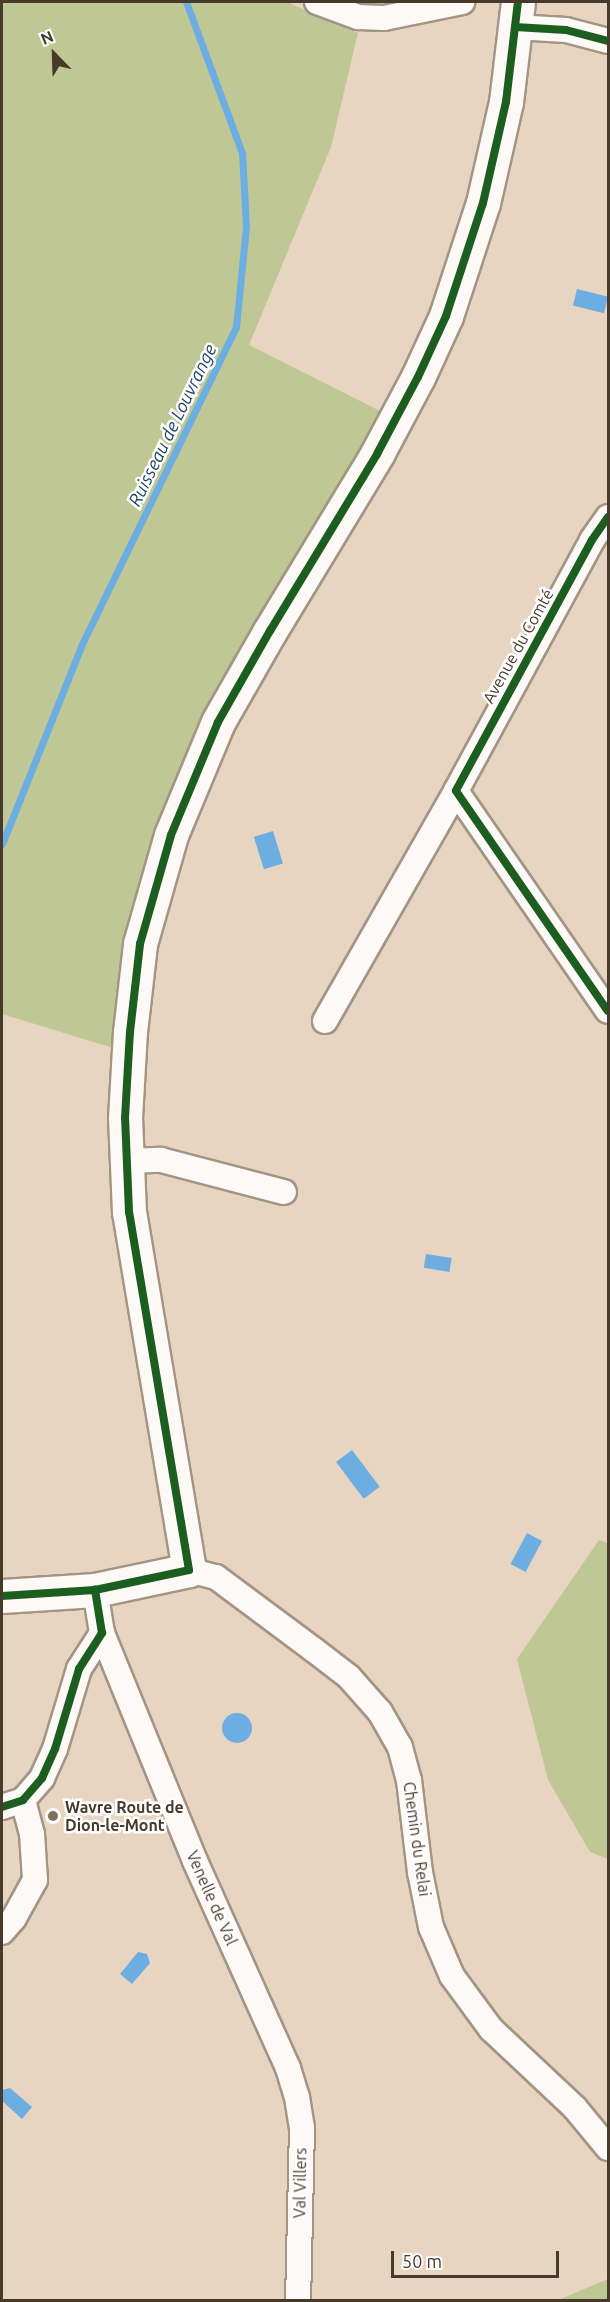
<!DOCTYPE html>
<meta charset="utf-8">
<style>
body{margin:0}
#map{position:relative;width:610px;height:2302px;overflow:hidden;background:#e8d5c1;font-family:Ubuntu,sans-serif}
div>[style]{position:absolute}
.green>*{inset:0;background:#bfc894}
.water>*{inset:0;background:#6caee2;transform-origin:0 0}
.round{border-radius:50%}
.stream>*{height:7px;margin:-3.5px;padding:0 3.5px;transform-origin:3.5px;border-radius:3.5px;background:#6caee2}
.roads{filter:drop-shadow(2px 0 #a39484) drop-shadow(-2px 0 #a39484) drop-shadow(0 2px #a39484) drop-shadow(0 -2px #a39484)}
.street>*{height:24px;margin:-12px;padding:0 12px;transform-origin:12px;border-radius:12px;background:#fcf9f6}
.secondary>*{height:33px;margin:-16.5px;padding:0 16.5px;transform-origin:16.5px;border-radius:16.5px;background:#fcf9f6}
.cycleway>*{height:8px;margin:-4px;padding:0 4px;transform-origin:4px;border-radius:4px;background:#1b5e20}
.dots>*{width:16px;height:16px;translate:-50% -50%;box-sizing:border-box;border:3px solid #fefefe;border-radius:50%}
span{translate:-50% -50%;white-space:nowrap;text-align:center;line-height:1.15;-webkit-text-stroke:5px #fefefe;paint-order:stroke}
.street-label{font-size:16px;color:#483a2b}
.poi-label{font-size:16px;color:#483a2b;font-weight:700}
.left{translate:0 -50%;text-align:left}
.water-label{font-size:18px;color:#1e4567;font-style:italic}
.frame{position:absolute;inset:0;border:3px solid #483a2b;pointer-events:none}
.north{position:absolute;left:24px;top:24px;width:60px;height:60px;-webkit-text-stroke:4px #fefefe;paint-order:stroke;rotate:337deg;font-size:16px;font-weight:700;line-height:24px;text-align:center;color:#483a2b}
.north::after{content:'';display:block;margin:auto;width:21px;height:27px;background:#483a2b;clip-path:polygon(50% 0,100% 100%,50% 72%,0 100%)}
.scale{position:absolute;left:391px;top:2251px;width:168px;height:27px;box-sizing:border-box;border:3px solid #483a2b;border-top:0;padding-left:8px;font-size:18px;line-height:21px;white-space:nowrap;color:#483a2b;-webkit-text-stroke:4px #fefefe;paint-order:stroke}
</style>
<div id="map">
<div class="green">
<i style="clip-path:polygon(2px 2px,287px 2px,358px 33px,331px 147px,249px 345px,388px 415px,217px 688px,154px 842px,122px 946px,113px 1048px,2px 1014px)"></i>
<i style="clip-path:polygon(599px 1540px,608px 1543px,608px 1859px,590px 1852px,548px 1780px,517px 1659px)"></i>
<i style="clip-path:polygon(608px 2279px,608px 2300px,557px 2300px,558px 2300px)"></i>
</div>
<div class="water">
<i style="left:577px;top:289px;width:32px;height:17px;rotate:14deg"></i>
<i style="left:273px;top:831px;width:34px;height:20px;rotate:73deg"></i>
<i style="left:426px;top:1254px;width:26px;height:14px;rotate:9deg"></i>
<i style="left:352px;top:1450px;width:46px;height:20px;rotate:53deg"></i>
<i style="left:527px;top:1533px;width:17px;height:35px;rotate:28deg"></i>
<i class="round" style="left:222px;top:1713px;width:30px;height:30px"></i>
<i style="clip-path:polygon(138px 1952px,147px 1954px,150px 1963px,132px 1984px,120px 1974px)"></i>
<i style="clip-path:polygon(10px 2088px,32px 2107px,22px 2119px,2px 2101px,2px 2090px)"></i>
</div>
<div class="stream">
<i style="left:2px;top:844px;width:215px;rotate:-68.2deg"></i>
<i style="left:82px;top:644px;width:352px;rotate:-64.1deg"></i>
<i style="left:236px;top:327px;width:101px;rotate:-84.3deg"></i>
<i style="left:246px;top:226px;width:73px;rotate:-93.1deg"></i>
<i style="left:242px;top:153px;width:161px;rotate:-110.3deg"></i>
</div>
<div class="roads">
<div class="street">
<i style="left:317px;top:2px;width:44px;rotate:20.1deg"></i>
<i style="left:358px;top:17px;width:26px;rotate:2deg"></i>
<i style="left:384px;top:18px;width:80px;rotate:-11.6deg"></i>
<i style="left:515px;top:27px;width:51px;rotate:3.4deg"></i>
<i style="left:566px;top:30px;width:43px;rotate:14.7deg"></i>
<i style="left:456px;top:791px;width:267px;rotate:55.4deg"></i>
<i style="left:325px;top:1021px;width:265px;rotate:-60.3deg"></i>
<i style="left:456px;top:791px;width:285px;rotate:-61.5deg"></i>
<i style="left:592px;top:540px;width:28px;rotate:-55deg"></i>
<i style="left:126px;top:1161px;width:35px;rotate:-2deg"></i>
<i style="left:161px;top:1160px;width:127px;rotate:14.6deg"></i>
<i style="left:189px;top:1570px;width:28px;rotate:15deg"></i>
<i style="left:216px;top:1577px;width:122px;rotate:36.7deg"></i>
<i style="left:314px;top:1650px;width:44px;rotate:37.6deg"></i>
<i style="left:349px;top:1677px;width:47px;rotate:48.5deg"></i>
<i style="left:380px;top:1712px;width:40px;rotate:60.3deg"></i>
<i style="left:400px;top:1747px;width:34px;rotate:75deg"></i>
<i style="left:409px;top:1780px;width:93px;rotate:83.2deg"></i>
<i style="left:420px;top:1872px;width:56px;rotate:78.7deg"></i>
<i style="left:431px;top:1927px;width:53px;rotate:66.8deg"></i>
<i style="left:452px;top:1976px;width:66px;rotate:53.7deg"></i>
<i style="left:491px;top:2029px;width:115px;rotate:43.2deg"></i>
<i style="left:575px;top:2108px;width:52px;rotate:50.5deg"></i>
<i style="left:95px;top:1590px;width:44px;rotate:80.8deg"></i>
<i style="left:102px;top:1633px;width:246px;rotate:67.8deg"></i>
<i style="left:195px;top:1861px;width:227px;rotate:65.8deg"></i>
<i style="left:288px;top:2068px;width:30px;rotate:73deg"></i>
<i style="left:297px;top:2097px;width:30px;rotate:81deg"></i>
<i style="left:302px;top:2127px;width:173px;rotate:91.3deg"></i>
<i style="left:23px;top:1800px;width:29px;rotate:-49deg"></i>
<i style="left:42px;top:1778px;width:32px;rotate:-66deg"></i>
<i style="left:55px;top:1749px;width:84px;rotate:-73.3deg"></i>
<i style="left:79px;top:1669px;width:43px;rotate:-57.4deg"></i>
<i style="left:2px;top:1807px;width:22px;rotate:-18deg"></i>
<i style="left:2px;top:1932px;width:18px;rotate:-49deg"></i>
<i style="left:14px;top:1918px;width:43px;rotate:-61.1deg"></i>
<i style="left:35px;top:1880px;width:46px;rotate:-93.7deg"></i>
<i style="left:32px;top:1834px;width:35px;rotate:-105deg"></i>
</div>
<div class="secondary">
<i style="left:2px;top:1596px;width:93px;rotate:-3.7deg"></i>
<i style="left:95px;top:1590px;width:96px;rotate:-12deg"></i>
<i style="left:189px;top:1570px;width:363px;rotate:-99.5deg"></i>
<i style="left:129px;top:1212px;width:94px;rotate:-92.4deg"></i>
<i style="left:125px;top:1118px;width:86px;rotate:-86.7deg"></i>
<i style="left:130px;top:1032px;width:89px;rotate:-83.5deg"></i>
<i style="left:140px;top:944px;width:113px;rotate:-74.1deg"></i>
<i style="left:171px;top:835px;width:122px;rotate:-67.4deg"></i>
<i style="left:218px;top:722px;width:105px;rotate:-60.3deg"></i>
<i style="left:270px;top:631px;width:207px;rotate:-58.8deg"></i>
<i style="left:377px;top:454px;width:87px;rotate:-62deg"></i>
<i style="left:418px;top:377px;width:67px;rotate:-65.3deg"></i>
<i style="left:446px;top:316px;width:119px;rotate:-71.9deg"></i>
<i style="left:483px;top:203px;width:104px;rotate:-77.2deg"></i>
<i style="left:506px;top:102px;width:101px;rotate:-83.2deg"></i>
</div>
</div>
<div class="cycleway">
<i style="left:515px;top:27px;width:51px;rotate:3.4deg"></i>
<i style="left:566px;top:30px;width:43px;rotate:14.7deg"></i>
<i style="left:608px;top:517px;width:28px;rotate:125deg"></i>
<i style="left:592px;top:540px;width:285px;rotate:118.5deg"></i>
<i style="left:456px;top:791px;width:267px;rotate:55.4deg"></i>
<i style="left:2px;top:1596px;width:93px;rotate:-3.7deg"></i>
<i style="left:95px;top:1590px;width:96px;rotate:-12deg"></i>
<i style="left:189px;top:1570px;width:363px;rotate:-99.5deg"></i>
<i style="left:129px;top:1212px;width:94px;rotate:-92.4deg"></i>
<i style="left:125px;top:1118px;width:86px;rotate:-86.7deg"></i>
<i style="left:130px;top:1032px;width:89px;rotate:-83.5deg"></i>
<i style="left:140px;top:944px;width:113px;rotate:-74.1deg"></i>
<i style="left:171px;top:835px;width:122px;rotate:-67.4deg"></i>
<i style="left:218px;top:722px;width:105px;rotate:-60.3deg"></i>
<i style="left:270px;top:631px;width:207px;rotate:-58.8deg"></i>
<i style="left:377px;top:454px;width:87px;rotate:-62deg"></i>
<i style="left:418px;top:377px;width:67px;rotate:-65.3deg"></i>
<i style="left:446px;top:316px;width:119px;rotate:-71.9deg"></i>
<i style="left:483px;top:203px;width:104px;rotate:-77.2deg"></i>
<i style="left:506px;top:102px;width:101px;rotate:-83.2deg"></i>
<i style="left:2px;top:1807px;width:22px;rotate:-18deg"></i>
<i style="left:23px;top:1800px;width:29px;rotate:-49deg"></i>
<i style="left:42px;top:1778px;width:32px;rotate:-66deg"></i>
<i style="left:55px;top:1749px;width:84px;rotate:-73.3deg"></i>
<i style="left:79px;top:1669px;width:43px;rotate:-57.4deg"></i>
<i style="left:102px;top:1633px;width:44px;rotate:-99.2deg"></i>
</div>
<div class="dots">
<i style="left:53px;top:1816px;background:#807060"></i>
</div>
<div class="street-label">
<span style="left:518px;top:646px;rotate:-61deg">Avenue du Comté</span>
<span style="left:417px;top:1839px;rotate:82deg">Chemin du Relai</span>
<span style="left:212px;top:1898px;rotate:66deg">Venelle de Val</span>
<span style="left:300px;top:2183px;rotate:-89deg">Val Villers</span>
</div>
<div class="poi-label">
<span class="left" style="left:65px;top:1816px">Wavre Route de<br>Dion-le-Mont</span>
</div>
<div class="water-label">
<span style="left:172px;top:425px;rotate:-64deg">Ruisseau de Louvrange</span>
</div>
<div class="frame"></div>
<div class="north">N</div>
<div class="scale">50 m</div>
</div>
